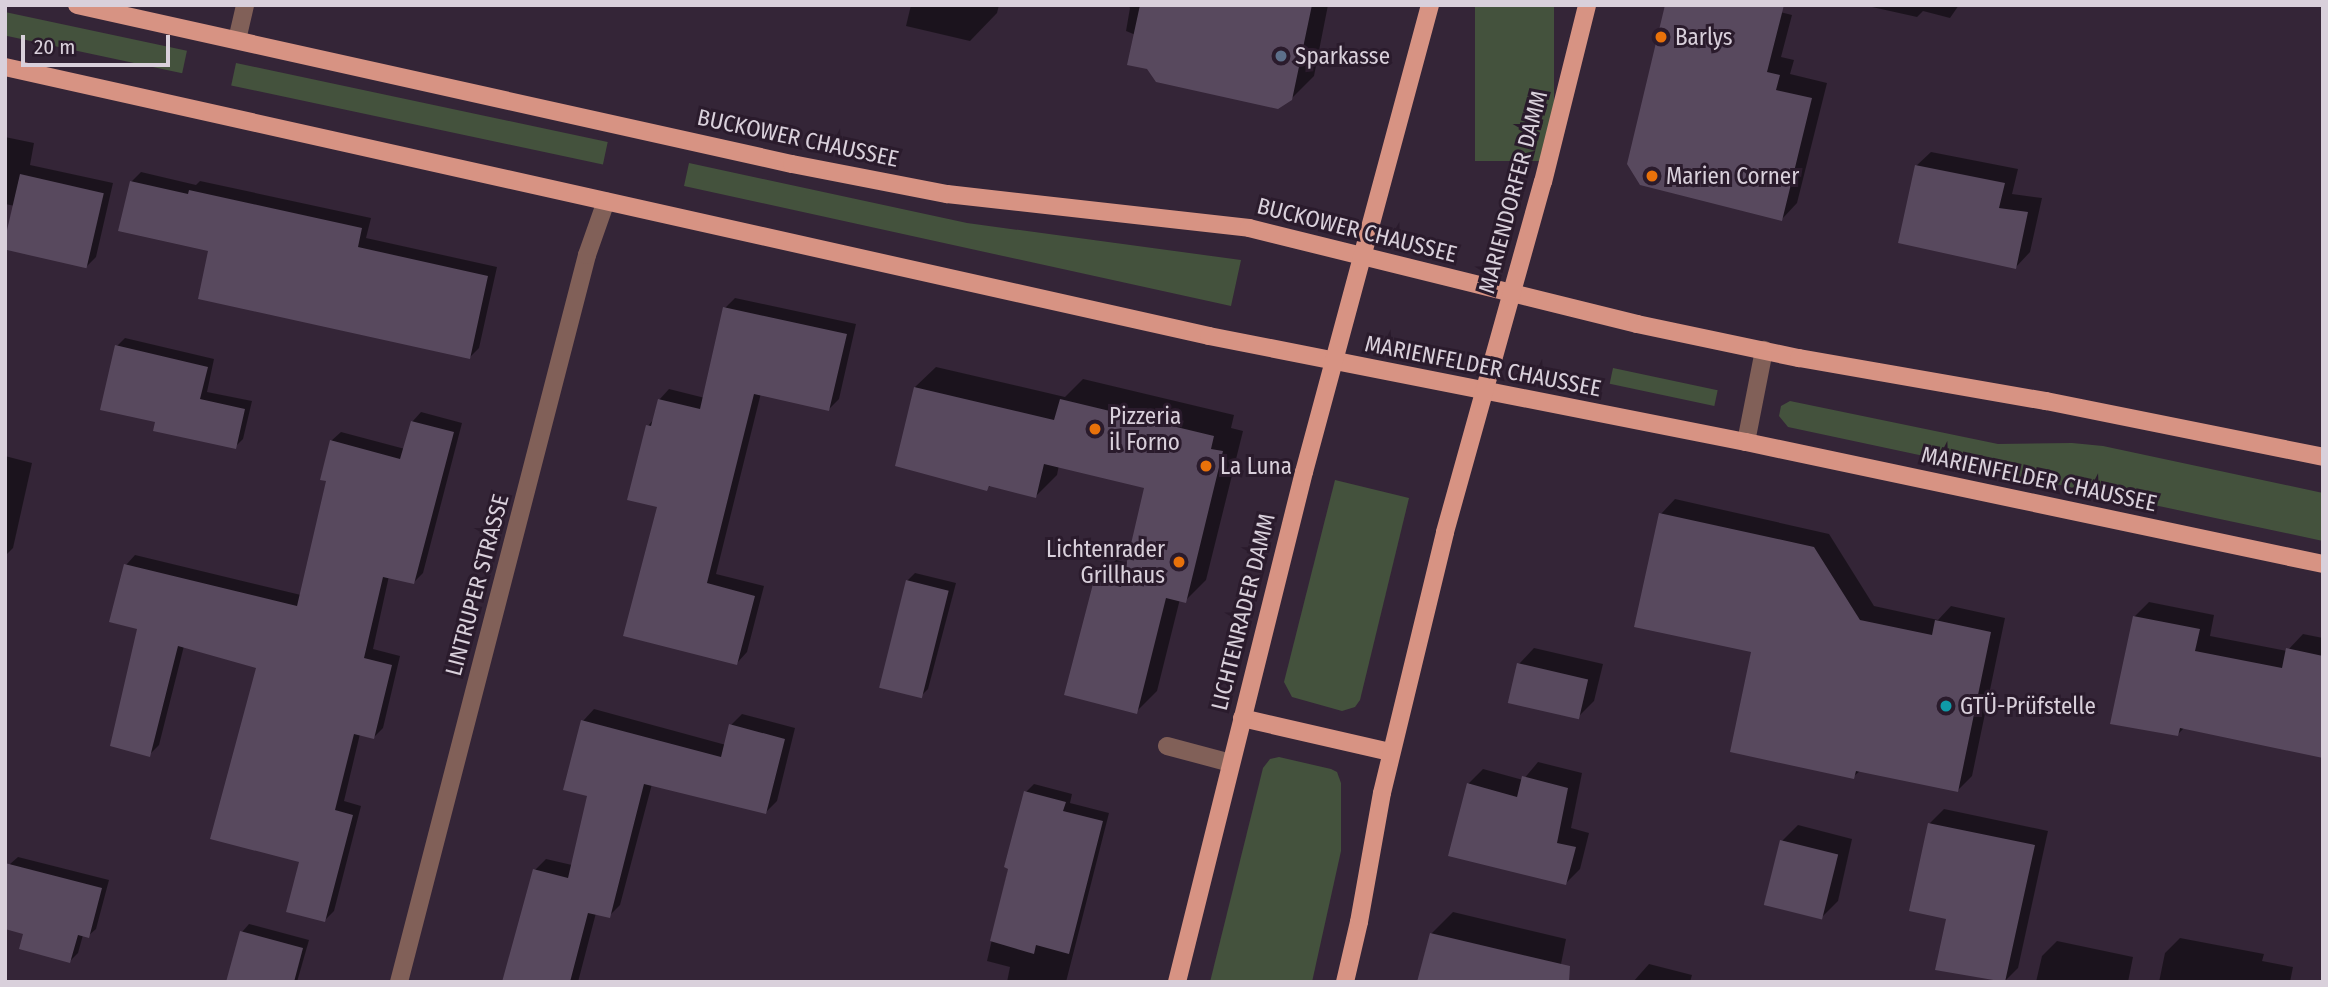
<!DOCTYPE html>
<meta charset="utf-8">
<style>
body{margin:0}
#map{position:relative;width:2328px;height:987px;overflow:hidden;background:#342537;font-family:"Fira Sans Condensed",sans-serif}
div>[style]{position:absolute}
.green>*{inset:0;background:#44523d;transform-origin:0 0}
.shadow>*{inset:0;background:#0007}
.building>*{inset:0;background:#58495e;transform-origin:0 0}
.minor>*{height:18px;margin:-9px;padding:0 9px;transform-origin:9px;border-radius:9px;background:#816058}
.major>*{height:18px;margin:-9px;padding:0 9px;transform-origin:9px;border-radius:9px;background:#d79383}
.dots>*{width:19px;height:19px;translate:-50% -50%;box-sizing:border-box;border:4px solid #2a1b2c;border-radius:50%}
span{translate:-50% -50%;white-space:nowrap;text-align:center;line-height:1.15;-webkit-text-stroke:6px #2a1b2c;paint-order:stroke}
.poi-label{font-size:23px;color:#d9d0db}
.left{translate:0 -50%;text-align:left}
.right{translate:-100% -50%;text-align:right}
.street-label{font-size:23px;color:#d9d0db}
.frame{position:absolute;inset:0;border:7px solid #d9d0db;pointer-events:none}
.scale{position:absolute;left:21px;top:35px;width:149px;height:32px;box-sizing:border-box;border:4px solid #d9d0db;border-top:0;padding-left:9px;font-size:21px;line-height:24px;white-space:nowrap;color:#d9d0db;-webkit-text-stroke:5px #2a1b2c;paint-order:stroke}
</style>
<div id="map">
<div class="green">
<i style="left:1475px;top:5px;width:79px;height:156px"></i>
<i style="left:5px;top:12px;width:186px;height:23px;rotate:12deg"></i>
<i style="left:236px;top:63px;width:380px;height:23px;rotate:12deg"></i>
<i style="clip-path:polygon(689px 163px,967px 223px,1241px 260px,1231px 306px,684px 186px)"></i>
<i style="left:1613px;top:368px;width:107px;height:16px;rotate:12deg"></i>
<i style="clip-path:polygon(1790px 401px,1998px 444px,2072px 443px,2103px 446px,2323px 493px,2323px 541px,1788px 427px,1779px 416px,1781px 406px)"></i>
<i style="clip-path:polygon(1335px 480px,1409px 498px,1360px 700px,1355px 707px,1342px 711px,1292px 697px,1284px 682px)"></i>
<i style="clip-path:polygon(1279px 757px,1331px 769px,1337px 772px,1341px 783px,1341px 851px,1312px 982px,1210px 982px,1263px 768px,1270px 759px)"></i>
</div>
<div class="shadow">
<i style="clip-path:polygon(911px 5px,999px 5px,997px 13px,970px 41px,906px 26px)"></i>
<i style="clip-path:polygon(1128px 5px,1328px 5px,1314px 76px,1291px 99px,1126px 31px,1130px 8px)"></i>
<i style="clip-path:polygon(1751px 5px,1792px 15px,1781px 57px,1794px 60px,1790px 74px,1827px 83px,1797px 203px,1782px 219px)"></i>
<i style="clip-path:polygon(1863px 5px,1959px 5px,1950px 18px,1923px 11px,1917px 17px)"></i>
<i style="clip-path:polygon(5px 137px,34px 143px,30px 165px,113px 183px,96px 257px,86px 267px,5px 248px,15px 206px,5px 204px)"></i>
<i style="clip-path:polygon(1931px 152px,2018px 169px,2012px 194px,2042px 198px,2030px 252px,2016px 267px,1916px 166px)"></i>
<i style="clip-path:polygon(141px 172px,196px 185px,200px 181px,371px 218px,366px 238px,497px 267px,479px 348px,469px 358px,210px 250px,131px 182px)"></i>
<i style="clip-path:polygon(735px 298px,856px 324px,839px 399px,829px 409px,761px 393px,716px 574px,764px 586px,747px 652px,737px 663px,659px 506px,648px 426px,654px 419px,659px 400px,669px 389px,705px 398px,725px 308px)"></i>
<i style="clip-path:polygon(125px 338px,214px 359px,207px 392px,252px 401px,243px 439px,235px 447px,157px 421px,117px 346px)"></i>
<i style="clip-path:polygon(936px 367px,1065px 397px,1083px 379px,1234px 415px,1231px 428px,1243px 431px,1206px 580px,1185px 601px,1180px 599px,1157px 691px,1136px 712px,1095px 581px,1116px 560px,1128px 563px,1146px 487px,1059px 465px,1057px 475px,1036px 496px,991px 485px,987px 489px,915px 387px)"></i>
<i style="clip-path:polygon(421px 412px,462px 423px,423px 573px,413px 583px,389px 576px,373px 649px,400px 656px,383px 728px,374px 737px,360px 734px,344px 801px,361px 806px,334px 911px,325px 920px,301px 861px,258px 667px,184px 646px,159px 745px,149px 755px,139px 628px,126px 565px,135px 555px,301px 595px,328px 480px,331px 441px,341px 432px,405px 449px,412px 422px)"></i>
<i style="clip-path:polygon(5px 456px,32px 463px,13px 548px,5px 556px)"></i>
<i style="clip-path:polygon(1675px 499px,1829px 534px,1874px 606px,1938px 620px,1951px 606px,2005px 618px,1972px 776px,1957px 791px,1861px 770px,1853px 777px,1753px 651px,1661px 514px)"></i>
<i style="clip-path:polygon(915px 573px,956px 583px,928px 689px,920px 697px,907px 581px)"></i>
<i style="clip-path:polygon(2149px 602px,2214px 615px,2210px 636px,2287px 651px,2303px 634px,2323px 638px,2323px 756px,2185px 727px,2178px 734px,2134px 617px)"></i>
<i style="clip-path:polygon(1534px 648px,1603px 664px,1594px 701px,1578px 717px,1519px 664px)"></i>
<i style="clip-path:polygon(594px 709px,726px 745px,731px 725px,742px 714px,795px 728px,777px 801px,766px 812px,652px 784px,620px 905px,609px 916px,596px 913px,578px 982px,504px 982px,535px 870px,546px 859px,572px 865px,589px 795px,583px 721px)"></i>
<i style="clip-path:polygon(1538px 762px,1582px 773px,1571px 828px,1589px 833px,1580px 869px,1566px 883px,1468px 784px,1483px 769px,1523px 780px)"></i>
<i style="clip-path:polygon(1034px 784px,1072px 794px,1070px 803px,1109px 813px,1066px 982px,1007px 982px,1010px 967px,987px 961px,1026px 792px)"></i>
<i style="clip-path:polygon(1944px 809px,2048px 831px,2018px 968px,2004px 982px,1948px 918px,1930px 823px)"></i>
<i style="clip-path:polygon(1798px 825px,1852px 839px,1838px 901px,1822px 917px,1782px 841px)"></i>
<i style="clip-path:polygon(18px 857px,109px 880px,96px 929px,88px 936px,83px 935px,78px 953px,70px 961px,25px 933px,10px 864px)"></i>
<i style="clip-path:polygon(1453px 912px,1566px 939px,1559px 974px,1431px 934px)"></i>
<i style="clip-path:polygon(249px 924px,309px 940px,297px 982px,228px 982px,242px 932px)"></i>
<i style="clip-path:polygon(2180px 938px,2264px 954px,2262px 961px,2293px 967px,2290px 982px,2159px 982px,2165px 953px)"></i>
<i style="clip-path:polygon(2057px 941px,2133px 957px,2128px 982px,2036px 982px,2042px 956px)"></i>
<i style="clip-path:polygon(1649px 964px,1692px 975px,1690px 982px,1633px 982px)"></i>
</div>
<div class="building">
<i style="clip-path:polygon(1140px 5px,1312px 5px,1292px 100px,1278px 109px,1156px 82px,1147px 69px,1127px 65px)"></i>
<i style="clip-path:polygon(1665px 5px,1784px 5px,1767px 72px,1780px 75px,1776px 90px,1812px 98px,1782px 221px,1640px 185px,1627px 164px)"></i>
<i style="clip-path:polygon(1915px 165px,2005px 183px,1999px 208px,2028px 212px,2016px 269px,1898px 243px)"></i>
<i style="left:20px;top:174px;width:86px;height:77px;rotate:13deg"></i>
<i style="clip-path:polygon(130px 181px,188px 194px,189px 190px,362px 228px,358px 247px,488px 276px,470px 359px,198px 299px,208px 251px,118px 231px)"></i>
<i style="clip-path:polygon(723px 307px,847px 334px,829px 411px,754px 394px,707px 583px,755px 596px,737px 665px,623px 636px,657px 507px,627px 500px,646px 425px,651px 426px,658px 399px,700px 409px)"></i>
<i style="clip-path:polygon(115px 345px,208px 367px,200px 399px,245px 409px,236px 449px,153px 431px,155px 422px,100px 410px)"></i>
<i style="clip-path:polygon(914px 387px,1054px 420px,1060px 399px,1214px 436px,1211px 449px,1223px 451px,1186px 603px,1166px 598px,1137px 714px,1064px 695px,1094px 580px,1121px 587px,1144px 488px,1044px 464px,1036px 498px,989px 486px,987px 491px,895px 466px)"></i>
<i style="clip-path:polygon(411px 421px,454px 432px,414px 584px,383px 577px,364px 658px,392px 665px,374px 739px,354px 734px,335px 810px,353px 815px,325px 922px,286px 912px,299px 862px,210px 839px,256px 668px,178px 646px,150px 757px,110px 746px,137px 629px,109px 622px,124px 564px,297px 606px,326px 481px,320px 480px,330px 440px,400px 459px)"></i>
<i style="clip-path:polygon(1659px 513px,1814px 547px,1860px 620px,1932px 635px,1935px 620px,1991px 632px,1958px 792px,1856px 771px,1854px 779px,1730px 752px,1751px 652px,1634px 627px)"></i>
<i style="left:906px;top:580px;width:44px;height:111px;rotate:14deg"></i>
<i style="clip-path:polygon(2133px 616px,2200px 629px,2195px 651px,2282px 668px,2286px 648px,2323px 656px,2323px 758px,2180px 728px,2178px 736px,2110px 724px)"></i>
<i style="left:1517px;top:663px;width:73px;height:41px;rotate:13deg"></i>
<i style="clip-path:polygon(581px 720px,721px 757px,729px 724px,785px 739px,766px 814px,644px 784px,610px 918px,588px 913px,570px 982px,502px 982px,533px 869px,568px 878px,587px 796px,563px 790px)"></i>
<i style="clip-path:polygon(1522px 776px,1568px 788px,1557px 843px,1576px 847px,1566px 885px,1448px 856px,1467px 783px,1517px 797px)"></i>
<i style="clip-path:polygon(1024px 791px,1066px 802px,1063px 811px,1103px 821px,1069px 954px,1036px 945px,1034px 954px,990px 941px,1008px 869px,1004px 867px)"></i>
<i style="clip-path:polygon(1928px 823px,2035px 845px,2005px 982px,1935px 970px,1946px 919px,1909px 911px)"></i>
<i style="left:1780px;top:840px;width:60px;height:67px;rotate:14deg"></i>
<i style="clip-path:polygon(5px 863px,102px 888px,89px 938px,78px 935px,70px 963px,19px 949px,23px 934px,5px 929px)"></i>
<i style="clip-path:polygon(240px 931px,303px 948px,294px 982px,226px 982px)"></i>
<i style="clip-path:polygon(1430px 933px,1570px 966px,1569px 982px,1417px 982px)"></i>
</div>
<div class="minor">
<i style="left:237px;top:40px;width:36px;rotate:-77deg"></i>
<i style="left:1746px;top:442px;width:94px;rotate:-78.9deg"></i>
<i style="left:1167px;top:746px;width:66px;rotate:14.9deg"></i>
<i style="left:399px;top:982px;width:751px;rotate:-75.5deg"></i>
<i style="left:587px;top:255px;width:57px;rotate:-70.6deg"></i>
</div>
<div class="major">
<i style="left:77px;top:5px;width:732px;rotate:12.54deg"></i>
<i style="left:792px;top:164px;width:158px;rotate:11deg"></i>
<i style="left:947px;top:194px;width:304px;rotate:6.4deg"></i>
<i style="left:1249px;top:228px;width:400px;rotate:13.9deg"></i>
<i style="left:1637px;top:324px;width:166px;rotate:11.9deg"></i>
<i style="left:1799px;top:358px;width:251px;rotate:9.9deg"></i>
<i style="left:2046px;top:401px;width:283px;rotate:11.4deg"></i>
<i style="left:5px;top:67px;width:1234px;rotate:12.59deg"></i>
<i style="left:1209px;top:336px;width:547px;rotate:11.17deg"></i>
<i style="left:1746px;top:442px;width:590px;rotate:11.94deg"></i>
<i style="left:1242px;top:718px;width:153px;rotate:12.9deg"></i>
<i style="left:1177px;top:982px;width:526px;rotate:-76.02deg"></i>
<i style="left:1304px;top:472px;width:484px;rotate:-74.9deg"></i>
<i style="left:1345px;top:982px;width:62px;rotate:-76.9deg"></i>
<i style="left:1359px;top:922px;width:131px;rotate:-79.9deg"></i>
<i style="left:1382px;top:793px;width:268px;rotate:-76.4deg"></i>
<i style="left:1445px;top:532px;width:363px;rotate:-74.4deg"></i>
<i style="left:1543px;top:182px;width:182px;rotate:-76deg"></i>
</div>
<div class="dots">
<i style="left:1661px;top:37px;background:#e8710a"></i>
<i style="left:1281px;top:56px;background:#5c6f8a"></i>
<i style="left:1652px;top:176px;background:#e8710a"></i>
<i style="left:1095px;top:429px;background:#e8710a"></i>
<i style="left:1206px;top:466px;background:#e8710a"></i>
<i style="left:1179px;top:562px;background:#e8710a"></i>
<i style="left:1946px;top:706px;background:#0f9aa8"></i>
</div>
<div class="poi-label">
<span class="left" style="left:1675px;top:37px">Barlys</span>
<span class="left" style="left:1295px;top:56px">Sparkasse</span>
<span class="left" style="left:1666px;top:176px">Marien Corner</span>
<span class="left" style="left:1109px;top:429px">Pizzeria<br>il Forno</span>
<span class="left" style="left:1220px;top:466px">La Luna</span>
<span class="right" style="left:1165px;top:562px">Lichtenrader<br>Grillhaus</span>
<span class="left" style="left:1960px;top:706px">GTÜ-Prüfstelle</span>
</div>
<div class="street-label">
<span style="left:798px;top:138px;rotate:12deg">BUCKOWER CHAUSSEE</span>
<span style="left:1513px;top:192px;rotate:-75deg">MARIENDORFER DAMM</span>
<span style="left:1357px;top:230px;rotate:14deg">BUCKOWER CHAUSSEE</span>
<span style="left:1483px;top:366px;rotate:11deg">MARIENFELDER CHAUSSEE</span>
<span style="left:2039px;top:479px;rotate:12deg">MARIENFELDER CHAUSSEE</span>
<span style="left:477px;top:585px;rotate:-75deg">LINTRUPER STRASSE</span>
<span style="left:1243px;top:612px;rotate:-76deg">LICHTENRADER DAMM</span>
</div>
<div class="frame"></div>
<div class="scale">20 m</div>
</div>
